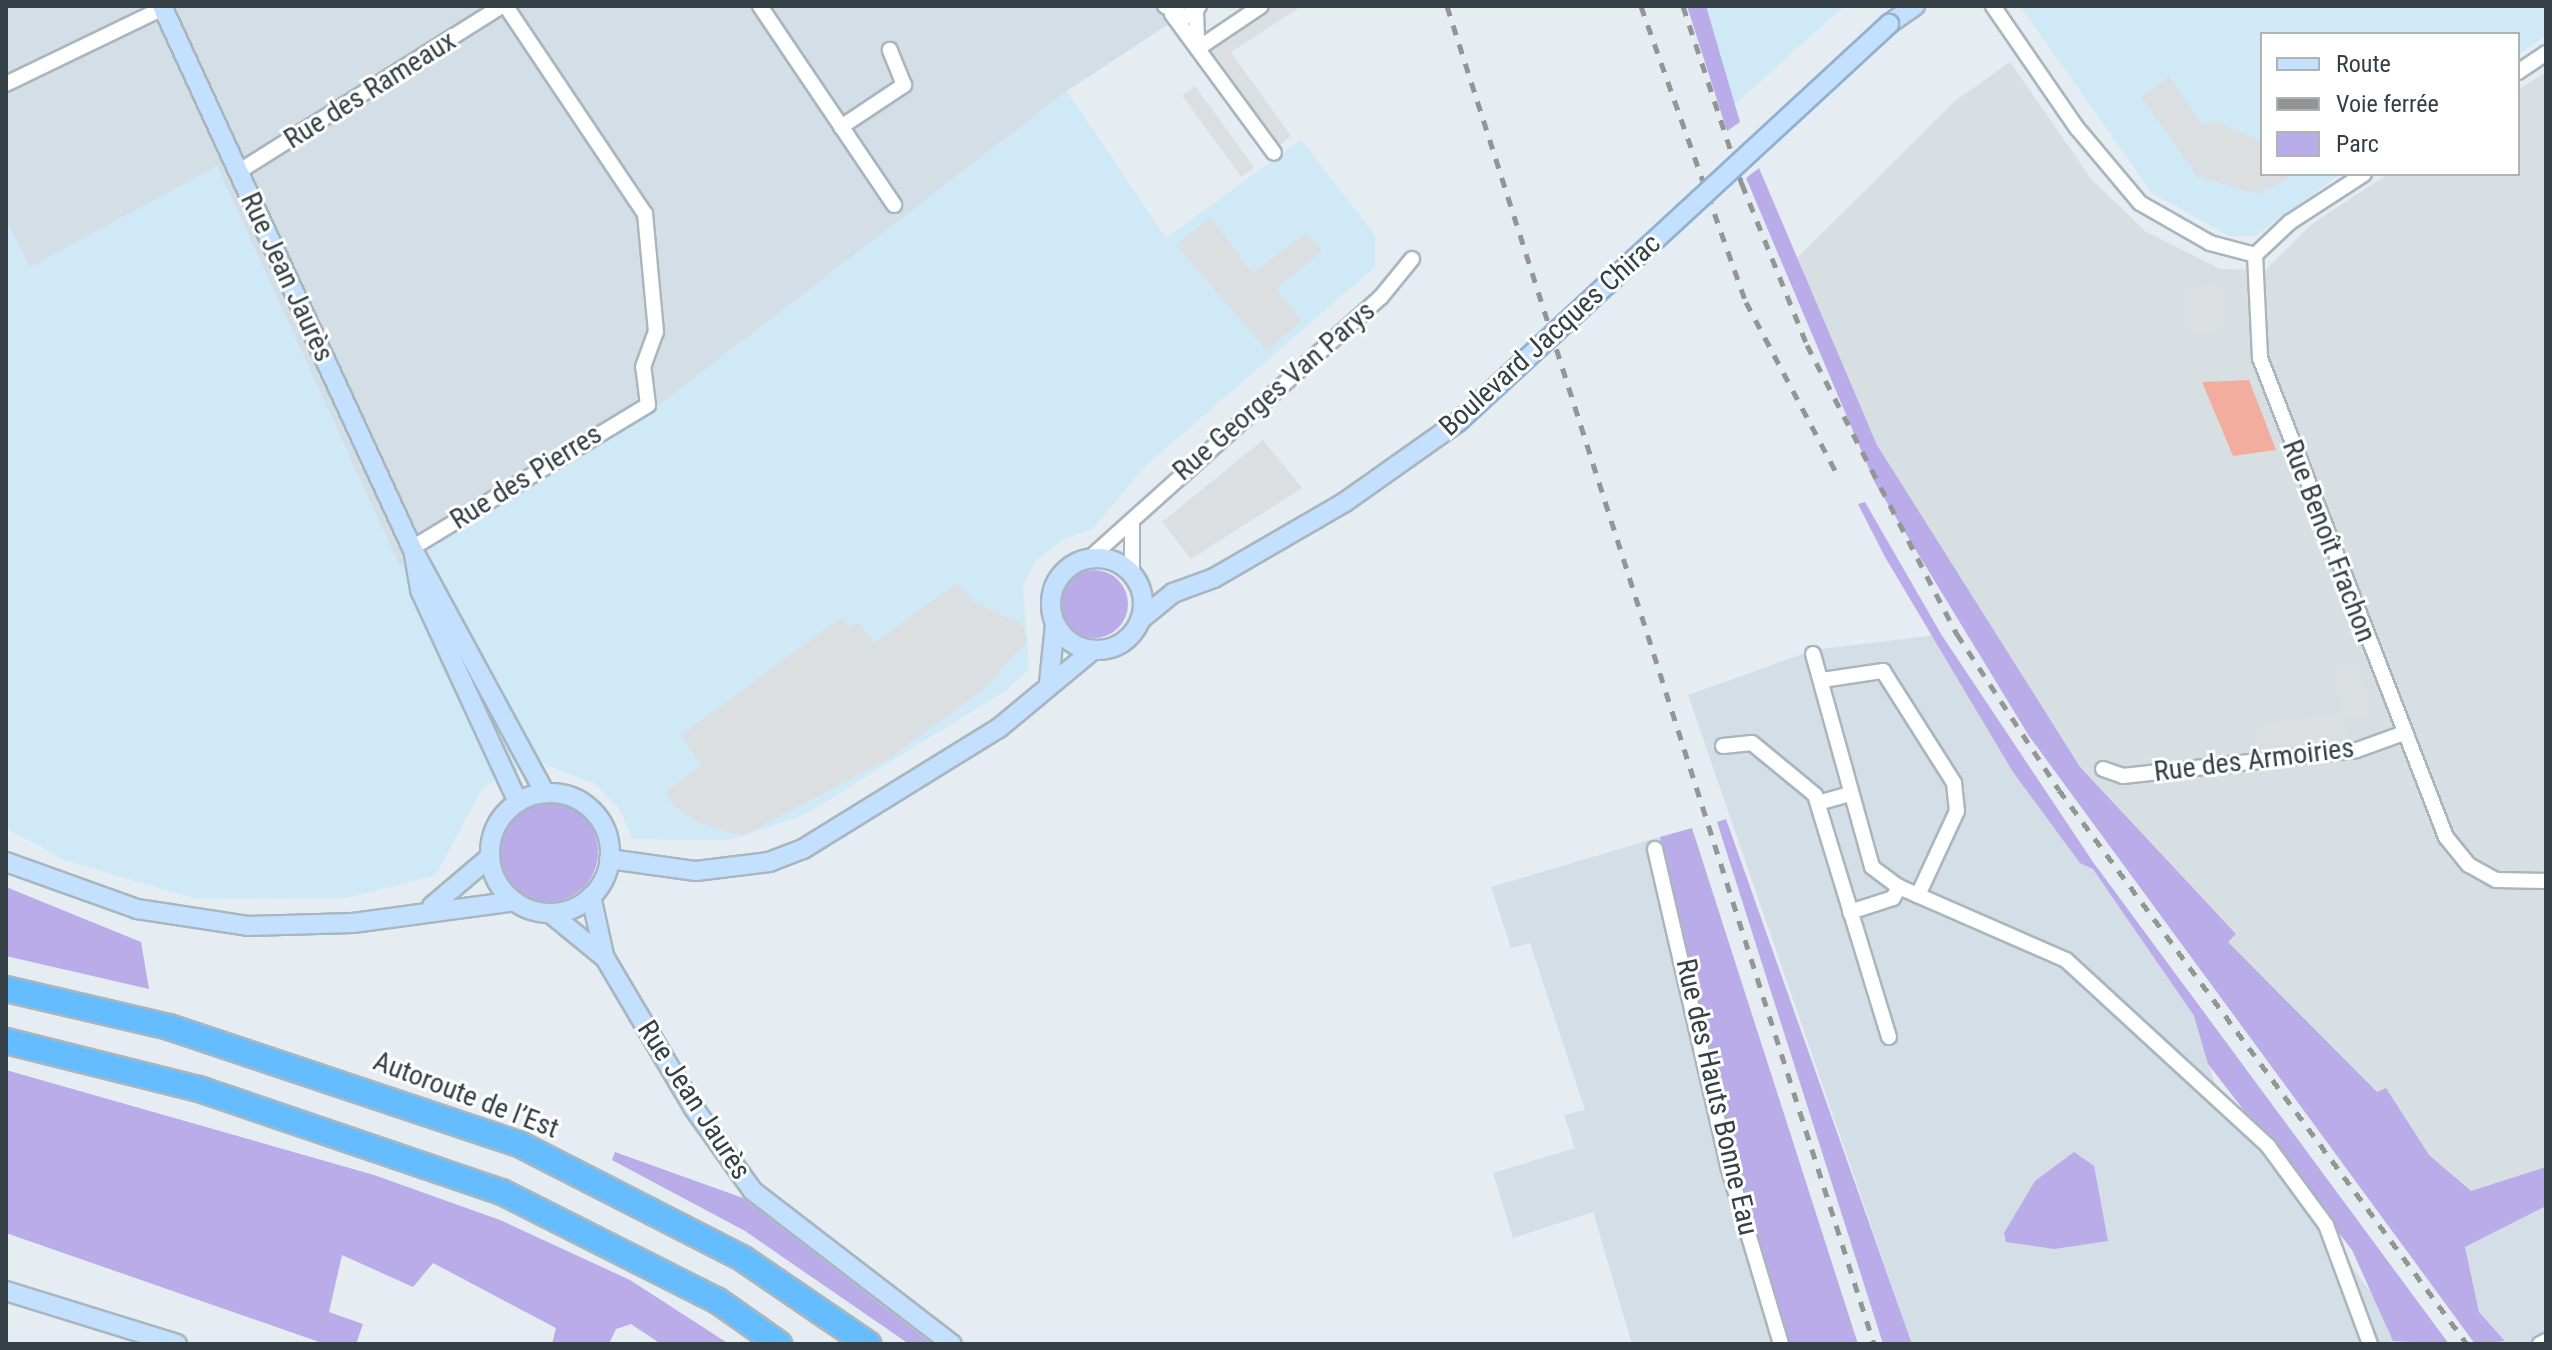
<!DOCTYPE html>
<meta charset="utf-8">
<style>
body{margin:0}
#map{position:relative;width:2552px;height:1350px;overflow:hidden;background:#e5edf3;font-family:"Roboto Condensed",sans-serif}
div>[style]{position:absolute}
.residential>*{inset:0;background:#d3dee7}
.commercial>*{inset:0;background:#cfe9f6}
.industrial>*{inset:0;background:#d7dfe2}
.green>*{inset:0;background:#b9ace9}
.round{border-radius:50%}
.parking>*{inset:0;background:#dbdfe1;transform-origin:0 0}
.water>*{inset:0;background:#f2ad9f}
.roads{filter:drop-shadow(2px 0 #a8b6bf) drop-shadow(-2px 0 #a8b6bf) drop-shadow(0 2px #a8b6bf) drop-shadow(0 -2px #a8b6bf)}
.street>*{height:14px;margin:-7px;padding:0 7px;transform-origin:7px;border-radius:7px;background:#fff}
.secondary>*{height:18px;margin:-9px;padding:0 9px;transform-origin:9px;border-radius:9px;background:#c4e0ff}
.secondary>.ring{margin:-9px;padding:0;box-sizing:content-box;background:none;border:18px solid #c4e0ff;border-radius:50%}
.highway>*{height:24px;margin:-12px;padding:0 12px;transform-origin:12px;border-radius:12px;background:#65bdff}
.rail>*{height:5px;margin-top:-2.5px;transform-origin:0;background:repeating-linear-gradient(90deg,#959595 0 10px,transparent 0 20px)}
.bridges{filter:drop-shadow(2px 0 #91b1d2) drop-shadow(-2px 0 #91b1d2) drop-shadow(0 2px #91b1d2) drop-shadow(0 -2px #91b1d2)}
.secondary-bridge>*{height:18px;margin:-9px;padding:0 9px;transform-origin:9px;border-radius:9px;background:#c4e0ff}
span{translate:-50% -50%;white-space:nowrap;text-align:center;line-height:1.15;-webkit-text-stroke:6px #fff;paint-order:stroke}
.street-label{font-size:28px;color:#354046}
.frame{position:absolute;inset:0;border:8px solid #354046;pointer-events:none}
.legend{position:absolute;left:2260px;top:32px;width:260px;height:144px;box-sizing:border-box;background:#fff;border:2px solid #aeb3b5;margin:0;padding:10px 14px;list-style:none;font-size:24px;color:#354046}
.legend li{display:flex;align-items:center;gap:16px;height:40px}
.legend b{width:40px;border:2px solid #aeb3b5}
</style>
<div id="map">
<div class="residential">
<i style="clip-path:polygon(6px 6px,1196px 6px,1067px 91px,645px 416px,400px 567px,217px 167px,30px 267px,6px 221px)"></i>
<i style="clip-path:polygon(1936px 635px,2194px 1017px,2219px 1097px,2213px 1101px,2285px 1176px,2409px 1344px,1912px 1344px,1688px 695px,1814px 650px)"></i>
<i style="clip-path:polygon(1660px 837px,1726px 1154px,1778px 1344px,1632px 1344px,1593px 1212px,1513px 1238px,1493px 1173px,1575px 1148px,1564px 1115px,1585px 1110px,1530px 943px,1511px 948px,1491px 887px)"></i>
<i style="clip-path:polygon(2546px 1206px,2546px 1344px,2508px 1344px,2479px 1312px,2465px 1247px)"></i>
</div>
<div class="commercial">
<i style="clip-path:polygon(1706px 6px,1844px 6px,1733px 106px)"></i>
<i style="clip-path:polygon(2020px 6px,2546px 6px,2546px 36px,2518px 54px,2518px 34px,2262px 34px,2262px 174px,2339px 175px,2255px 236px,2229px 236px,2152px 193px)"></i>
<i style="clip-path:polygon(1067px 91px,1166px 238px,1301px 140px,1375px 235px,1375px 267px,1142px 469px,1093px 529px,1063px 539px,1036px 561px,1023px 585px,1029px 669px,1005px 691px,804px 815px,730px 840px,632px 839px,620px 810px,595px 784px,536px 761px,483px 787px,436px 875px,347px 898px,196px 899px,65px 860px,6px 828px,6px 221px,30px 267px,217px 166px,400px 567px,645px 416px)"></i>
</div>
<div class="industrial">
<i style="clip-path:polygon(2010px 62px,2092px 180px,2145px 231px,2220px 269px,2265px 270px,2313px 223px,2388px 174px,2518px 174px,2518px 90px,2546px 72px,2546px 1206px,2465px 1247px,2101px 806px,1877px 445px,1797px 258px,1955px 101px)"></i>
</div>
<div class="green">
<i style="clip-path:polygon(1687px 6px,1706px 6px,1740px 122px,1727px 131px)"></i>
<i style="clip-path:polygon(1759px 168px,1877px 445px,2080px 767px,2236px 934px,2228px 942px,2377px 1092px,2386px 1088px,2429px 1155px,2471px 1191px,2546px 1167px,2546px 1206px,2465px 1247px,2479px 1312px,2505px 1341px,2475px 1344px,2029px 736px,1875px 483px,1746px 178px)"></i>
<i style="clip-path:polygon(1865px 502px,1941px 634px,2093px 862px,2449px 1344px,2393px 1341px,2352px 1250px,2208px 1064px,2194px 1016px,2093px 869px,2080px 863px,2013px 772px,1885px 557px,1858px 504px)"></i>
<i class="round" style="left:1060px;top:570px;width:68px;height:68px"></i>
<i class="round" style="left:498px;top:802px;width:100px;height:100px"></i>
<i style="clip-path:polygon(1726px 819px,1912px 1344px,1883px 1344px,1717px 822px)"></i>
<i style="clip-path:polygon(1692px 828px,1858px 1344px,1778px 1344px,1726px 1154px,1660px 837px)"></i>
<i style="clip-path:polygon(6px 887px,141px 942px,149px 989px,6px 956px)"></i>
<i style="clip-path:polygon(6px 1070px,374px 1175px,500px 1220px,630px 1280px,729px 1344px,661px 1344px,631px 1324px,616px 1329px,609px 1344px,552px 1344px,556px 1328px,433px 1263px,413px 1287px,342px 1255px,329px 1312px,363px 1324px,356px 1344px,325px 1344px,6px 1233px)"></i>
<i style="clip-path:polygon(615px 1152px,743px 1198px,932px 1344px,909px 1344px,745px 1231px,612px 1160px)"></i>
<i style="clip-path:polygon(2074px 1152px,2094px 1166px,2108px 1241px,2054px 1249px,2006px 1242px,2004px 1233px,2035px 1181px)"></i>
</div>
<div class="parking">
<i style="clip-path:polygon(1271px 6px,1302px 6px,1231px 52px,1291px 136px,1278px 146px,1209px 49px)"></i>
<i style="clip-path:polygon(2169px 76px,2203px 126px,2215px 120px,2262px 142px,2262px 174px,2290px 174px,2286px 180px,2257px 194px,2198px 177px,2141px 97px)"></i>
<i style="left:1195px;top:86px;width:101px;height:16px;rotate:54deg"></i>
<i style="clip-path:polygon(1211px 217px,1252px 273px,1306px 233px,1322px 251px,1276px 289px,1302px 320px,1267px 351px,1176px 245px)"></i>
<i style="left:2219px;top:284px;width:46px;height:34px;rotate:85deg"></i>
<i style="clip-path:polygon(1263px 440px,1302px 488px,1191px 559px,1162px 522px)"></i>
<i style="clip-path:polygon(957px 583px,973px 601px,1023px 625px,1026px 642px,983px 690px,885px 761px,742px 836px,699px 823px,673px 805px,665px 792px,701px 765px,681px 735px,842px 617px,849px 628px,858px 622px,874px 643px)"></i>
<i style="clip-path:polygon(2359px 664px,2368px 715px,2344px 718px,2347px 738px,2262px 749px,2259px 724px,2343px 713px,2338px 666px)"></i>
</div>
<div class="water">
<i style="clip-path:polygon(2249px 380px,2276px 450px,2233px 456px,2202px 382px)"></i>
</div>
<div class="roads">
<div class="street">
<i style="left:760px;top:6px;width:240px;rotate:56deg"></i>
<i style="left:1165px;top:6px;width:23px;rotate:29deg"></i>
<i style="left:1185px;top:17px;width:18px;rotate:-38deg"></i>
<i style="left:1993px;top:6px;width:148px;rotate:55.5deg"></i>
<i style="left:2077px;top:128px;width:98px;rotate:50deg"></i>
<i style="left:2140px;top:203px;width:81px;rotate:29.7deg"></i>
<i style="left:2210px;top:243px;width:47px;rotate:14.9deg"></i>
<i style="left:1196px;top:11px;width:31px;rotate:88deg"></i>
<i style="left:1172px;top:14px;width:172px;rotate:53.7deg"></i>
<i style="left:1200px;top:47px;width:73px;rotate:-33.9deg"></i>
<i style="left:2518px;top:72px;width:34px;rotate:-34deg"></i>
<i style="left:6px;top:84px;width:174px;rotate:-25.8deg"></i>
<i style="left:841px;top:127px;width:76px;rotate:-33.7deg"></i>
<i style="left:904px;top:85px;width:38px;rotate:-112deg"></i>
<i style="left:238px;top:172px;width:312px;rotate:-32.2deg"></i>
<i style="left:2255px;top:255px;width:103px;rotate:87.2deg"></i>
<i style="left:2260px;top:358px;width:514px;rotate:68.78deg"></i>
<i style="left:2446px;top:837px;width:36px;rotate:51deg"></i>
<i style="left:2469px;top:865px;width:31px;rotate:29deg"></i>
<i style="left:2496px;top:880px;width:50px;rotate:1.1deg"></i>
<i style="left:2255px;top:255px;width:48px;rotate:-43.3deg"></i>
<i style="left:2290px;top:222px;width:88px;rotate:-33deg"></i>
<i style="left:1132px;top:521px;width:53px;rotate:90deg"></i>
<i style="left:412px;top:548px;width:276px;rotate:-31.2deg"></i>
<i style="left:648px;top:405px;width:38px;rotate:-97deg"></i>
<i style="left:643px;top:367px;width:37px;rotate:-70deg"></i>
<i style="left:656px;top:332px;width:119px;rotate:-95.3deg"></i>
<i style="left:645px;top:214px;width:250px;rotate:-123.8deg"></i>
<i style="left:1090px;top:558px;width:391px;rotate:-41.9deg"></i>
<i style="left:1381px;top:297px;width:49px;rotate:-50.8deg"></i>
<i style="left:1813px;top:654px;width:221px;rotate:74.5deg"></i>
<i style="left:1872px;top:867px;width:34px;rotate:37deg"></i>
<i style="left:1899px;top:887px;width:182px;rotate:23.6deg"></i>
<i style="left:2066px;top:960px;width:275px;rotate:42.6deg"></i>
<i style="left:2268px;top:1146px;width:98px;rotate:53.7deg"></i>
<i style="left:2326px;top:1225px;width:127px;rotate:69.7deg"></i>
<i style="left:1822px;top:680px;width:62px;rotate:-8.4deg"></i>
<i style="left:1883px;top:671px;width:133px;rotate:57.6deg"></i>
<i style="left:1954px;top:783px;width:28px;rotate:84deg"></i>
<i style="left:1957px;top:811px;width:93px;rotate:114.9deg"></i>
<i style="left:1723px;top:746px;width:29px;rotate:-6deg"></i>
<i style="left:1752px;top:743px;width:82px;rotate:39.5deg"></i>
<i style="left:1815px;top:795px;width:253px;rotate:73deg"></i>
<i style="left:2103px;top:769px;width:21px;rotate:19deg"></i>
<i style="left:2123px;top:776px;width:235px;rotate:-6.3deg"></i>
<i style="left:2357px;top:750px;width:50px;rotate:-19.9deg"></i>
<i style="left:1818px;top:803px;width:32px;rotate:-16deg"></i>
<i style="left:1655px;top:849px;width:325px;rotate:77deg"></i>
<i style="left:1728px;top:1166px;width:186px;rotate:73.4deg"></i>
<i style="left:1850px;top:912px;width:45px;rotate:-18deg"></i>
<i style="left:1893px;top:898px;width:13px;rotate:-61deg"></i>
<i style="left:2540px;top:1344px;width:7px;rotate:-27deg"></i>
</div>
<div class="secondary">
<i style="left:162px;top:6px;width:597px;rotate:65.24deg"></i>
<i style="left:412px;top:548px;width:279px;rotate:61.5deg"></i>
<i style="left:1889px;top:24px;width:32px;rotate:-35deg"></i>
<i style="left:414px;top:555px;width:36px;rotate:80deg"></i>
<i style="left:420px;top:590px;width:234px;rotate:65.2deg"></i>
<i class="ring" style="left:1051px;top:558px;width:74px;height:74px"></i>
<i style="left:1140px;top:620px;width:43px;rotate:-39.3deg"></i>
<i style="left:1173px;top:593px;width:44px;rotate:-20.1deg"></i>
<i style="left:1214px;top:578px;width:151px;rotate:-30.1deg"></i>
<i style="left:1345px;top:502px;width:138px;rotate:-35.3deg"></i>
<i style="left:1049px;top:683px;width:59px;rotate:-84.2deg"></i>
<i class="ring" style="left:490px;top:793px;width:102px;height:102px"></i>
<i style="left:609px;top:859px;width:88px;rotate:7.9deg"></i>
<i style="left:696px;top:871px;width:74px;rotate:-7deg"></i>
<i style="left:769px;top:862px;width:36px;rotate:-21deg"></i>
<i style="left:803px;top:849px;width:230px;rotate:-31.7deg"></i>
<i style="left:999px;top:728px;width:122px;rotate:-39.7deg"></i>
<i style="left:6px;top:862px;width:139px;rotate:19.7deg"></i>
<i style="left:137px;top:909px;width:112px;rotate:8.7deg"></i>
<i style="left:248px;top:926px;width:105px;rotate:-1.6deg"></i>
<i style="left:353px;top:923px;width:163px;rotate:-7.7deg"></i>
<i style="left:591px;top:896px;width:60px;rotate:77.6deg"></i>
<i style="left:432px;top:906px;width:76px;rotate:-40.2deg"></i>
<i style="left:550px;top:913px;width:71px;rotate:39.3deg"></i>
<i style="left:605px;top:958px;width:173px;rotate:59.4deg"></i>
<i style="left:693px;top:1107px;width:103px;rotate:54.5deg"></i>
<i style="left:753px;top:1191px;width:251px;rotate:37.6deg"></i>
<i style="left:6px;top:1291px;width:179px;rotate:17.2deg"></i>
</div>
<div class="highway">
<i style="left:6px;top:989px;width:167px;rotate:13.1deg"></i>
<i style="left:169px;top:1027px;width:371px;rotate:18.5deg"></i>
<i style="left:521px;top:1145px;width:248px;rotate:27.1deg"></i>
<i style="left:742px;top:1258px;width:153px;rotate:34.3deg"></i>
<i style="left:6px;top:1041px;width:199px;rotate:14deg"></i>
<i style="left:199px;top:1089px;width:320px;rotate:18.8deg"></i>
<i style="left:502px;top:1192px;width:242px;rotate:26.8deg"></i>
<i style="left:718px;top:1301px;width:75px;rotate:35.2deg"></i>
</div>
</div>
<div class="rail">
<i style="left:1447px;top:6px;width:1404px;rotate:72.3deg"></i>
<i style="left:1641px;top:6px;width:314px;rotate:70.5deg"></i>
<i style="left:1746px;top:302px;width:199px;rotate:62.1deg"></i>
<i style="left:1683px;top:6px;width:188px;rotate:71.7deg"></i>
<i style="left:1742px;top:184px;width:174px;rotate:68deg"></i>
<i style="left:1807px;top:345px;width:326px;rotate:62.6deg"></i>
<i style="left:1957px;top:634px;width:186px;rotate:56.8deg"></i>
<i style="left:2059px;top:790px;width:688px;rotate:53.63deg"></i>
</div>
<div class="bridges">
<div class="secondary-bridge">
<i style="left:1458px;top:422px;width:587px;rotate:-42.72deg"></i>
</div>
</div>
<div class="street-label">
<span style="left:370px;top:90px;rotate:-32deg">Rue des Rameaux</span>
<span style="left:287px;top:277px;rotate:65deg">Rue Jean Jaurès</span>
<span style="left:1550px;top:335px;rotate:-42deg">Boulevard Jacques Chirac</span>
<span style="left:1274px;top:391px;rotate:-41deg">Rue Georges Van Parys</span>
<span style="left:526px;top:477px;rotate:-32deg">Rue des Pierres</span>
<span style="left:2329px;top:541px;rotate:69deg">Rue Benoît Frachon</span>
<span style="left:2254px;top:760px;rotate:-7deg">Rue des Armoiries</span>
<span style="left:466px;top:1095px;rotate:21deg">Autoroute de l’Est</span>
<span style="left:1717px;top:1097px;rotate:77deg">Rue des Hauts Bonne Eau</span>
<span style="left:694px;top:1100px;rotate:57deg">Rue Jean Jaurès</span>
</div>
<div class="frame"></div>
<ul class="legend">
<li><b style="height:10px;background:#c4e0ff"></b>Route</li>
<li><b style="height:10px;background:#959595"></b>Voie ferrée</li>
<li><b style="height:22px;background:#b9ace9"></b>Parc</li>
</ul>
</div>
